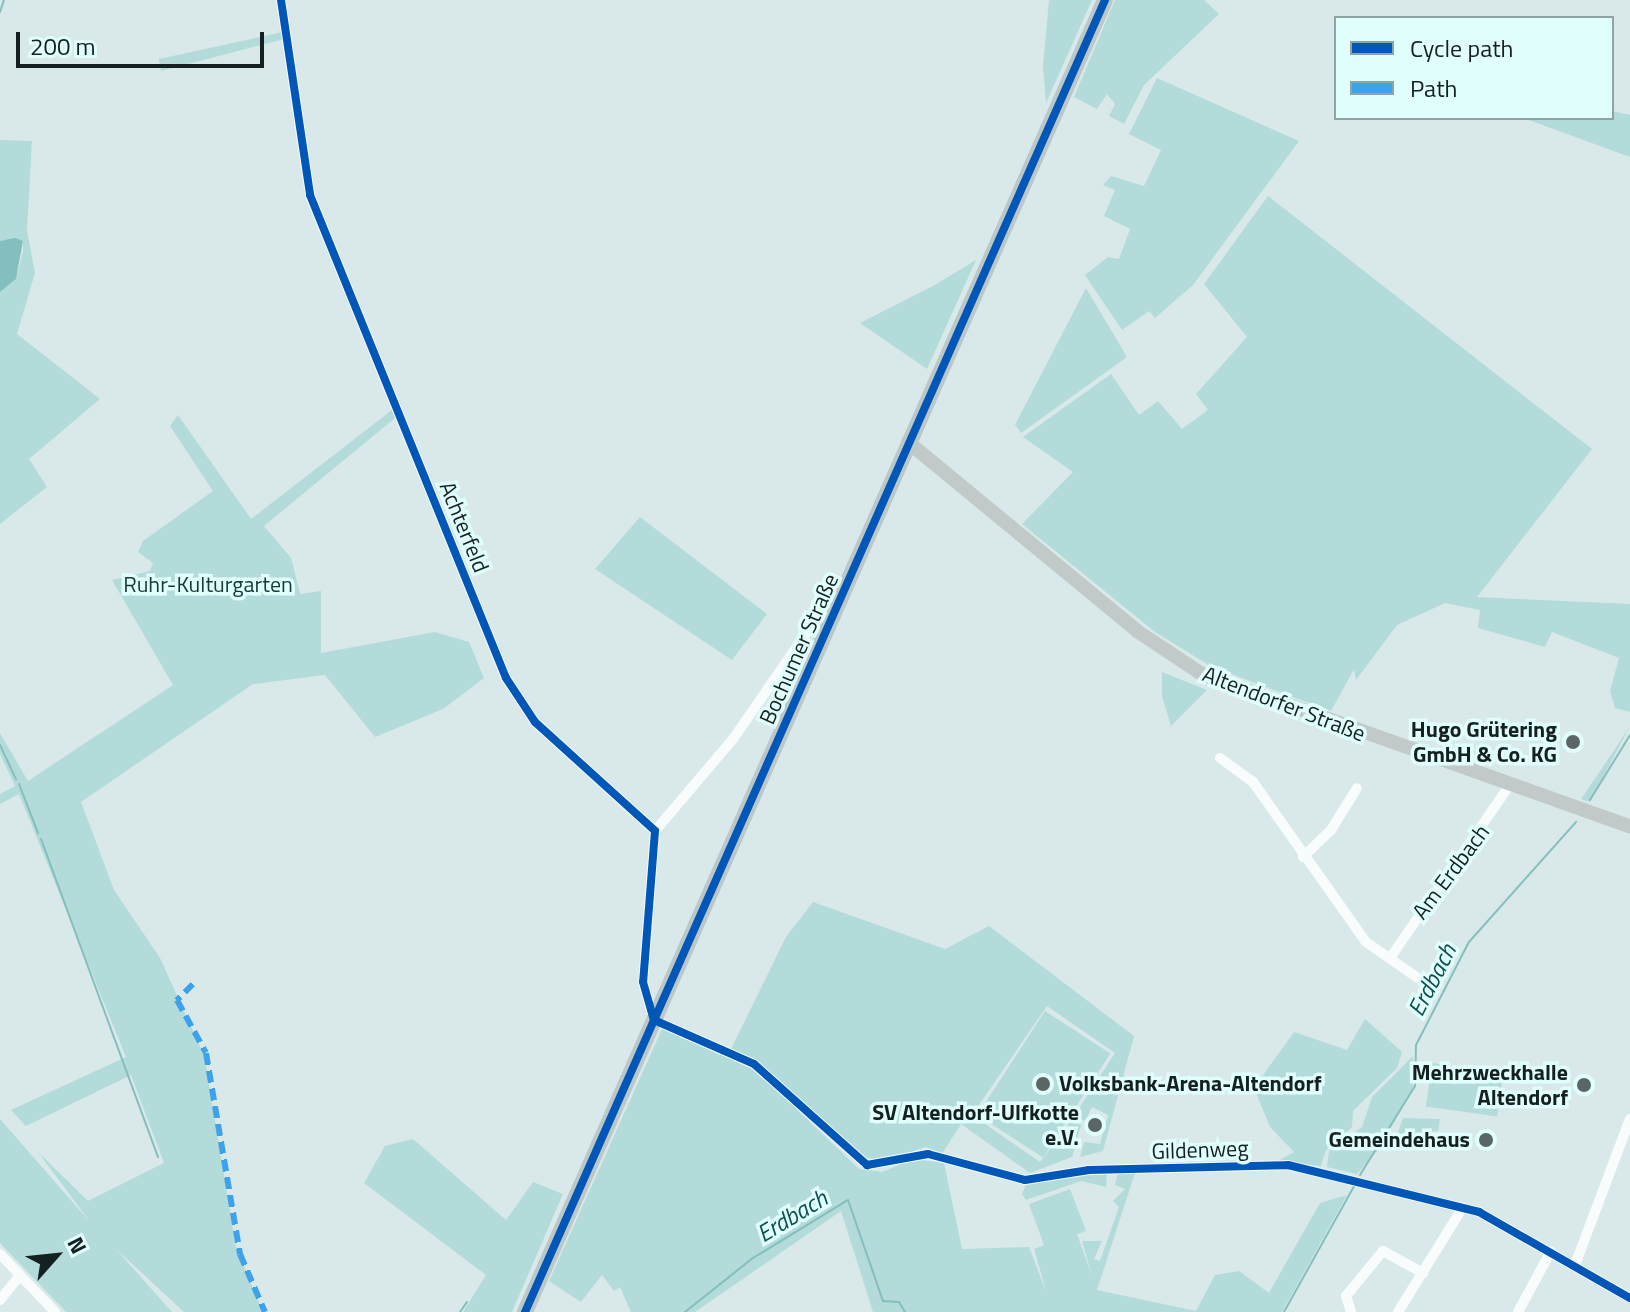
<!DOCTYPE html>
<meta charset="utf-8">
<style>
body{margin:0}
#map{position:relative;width:1630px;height:1312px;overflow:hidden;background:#d9e9e9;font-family:"Titillium Web",sans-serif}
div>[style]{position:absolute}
.green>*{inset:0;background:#b2dbda;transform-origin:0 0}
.water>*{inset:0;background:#85bfbd}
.stream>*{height:2px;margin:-1px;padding:0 1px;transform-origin:1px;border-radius:1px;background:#85bfbd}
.street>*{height:10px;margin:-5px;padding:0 5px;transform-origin:5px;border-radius:5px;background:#f9fcfc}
.secondary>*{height:14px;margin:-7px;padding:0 7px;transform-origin:7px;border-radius:7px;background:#c1c9c9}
.primary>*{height:16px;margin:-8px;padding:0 8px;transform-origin:8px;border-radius:8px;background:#bcc7c7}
.quiet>*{height:6px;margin-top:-3px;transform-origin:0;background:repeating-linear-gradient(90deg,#3da2ea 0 12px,transparent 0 18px)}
.cycleway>*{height:8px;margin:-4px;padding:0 4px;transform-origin:4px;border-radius:4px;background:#0057b8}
.dots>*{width:22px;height:22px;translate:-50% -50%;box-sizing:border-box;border:4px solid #dffefc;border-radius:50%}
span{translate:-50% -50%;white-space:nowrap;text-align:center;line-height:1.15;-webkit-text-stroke:7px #dffefc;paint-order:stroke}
.street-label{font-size:22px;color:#152020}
.park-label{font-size:22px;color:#153a39}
.poi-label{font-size:22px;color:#152020;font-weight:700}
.right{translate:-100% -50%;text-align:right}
.left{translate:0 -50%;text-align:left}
.water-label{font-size:24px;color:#0d5150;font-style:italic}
.legend{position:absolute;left:1334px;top:16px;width:280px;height:104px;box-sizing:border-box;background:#dffefc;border:2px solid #8ea5a4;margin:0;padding:10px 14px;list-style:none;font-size:24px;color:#152020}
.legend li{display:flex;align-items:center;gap:16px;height:40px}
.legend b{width:40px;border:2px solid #8ea5a4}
.north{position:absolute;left:16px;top:1216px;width:80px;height:80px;-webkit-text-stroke:6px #dffefc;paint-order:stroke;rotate:63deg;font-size:22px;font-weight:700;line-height:32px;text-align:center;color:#152020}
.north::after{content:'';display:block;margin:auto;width:28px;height:36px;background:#152020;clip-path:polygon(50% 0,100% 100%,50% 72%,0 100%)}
.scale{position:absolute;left:16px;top:32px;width:248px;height:36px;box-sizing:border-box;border:4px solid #152020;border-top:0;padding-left:10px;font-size:24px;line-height:28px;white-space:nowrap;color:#152020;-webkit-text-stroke:6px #dffefc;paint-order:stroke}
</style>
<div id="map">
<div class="green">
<i style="clip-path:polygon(1049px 0,1092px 0,1046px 103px,1043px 67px)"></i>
<i style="clip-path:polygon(1115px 0,1204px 0,1219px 14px,1144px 85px,1124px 124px,1109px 116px,1115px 104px,1107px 94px,1097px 109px,1074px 97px)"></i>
<i style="clip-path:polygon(283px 32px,284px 39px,161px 71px,159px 59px)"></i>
<i style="clip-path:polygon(1157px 78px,1299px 141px,1193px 285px,1155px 318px,1149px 311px,1122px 330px,1085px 275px,1108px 257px,1119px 259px,1130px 229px,1104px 216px,1115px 190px,1103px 185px,1111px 176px,1144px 186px,1161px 150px,1129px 134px)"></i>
<i style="clip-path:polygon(1612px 111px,1630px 115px,1630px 157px,1523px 118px,1612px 118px)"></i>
<i style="clip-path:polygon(0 140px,32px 141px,27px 230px,35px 273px,17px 334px,100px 399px,29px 459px,47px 487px,0 524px,0 292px,16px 279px,23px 251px,23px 241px,0 241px)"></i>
<i style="clip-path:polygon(1268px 196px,1592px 449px,1477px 597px,1630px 604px,1630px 712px,1615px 708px,1610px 691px,1619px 658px,1552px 632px,1545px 647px,1478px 628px,1480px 610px,1445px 603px,1397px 625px,1356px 680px,1354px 669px,1331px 711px,1212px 667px,1155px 632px,1022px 524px,1073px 472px,1023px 437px,1111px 374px,1139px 415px,1158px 401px,1182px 429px,1208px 410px,1196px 394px,1247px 337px,1204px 284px)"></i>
<i style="clip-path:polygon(976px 260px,927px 369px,860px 323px,933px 286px)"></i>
<i style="clip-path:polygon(1086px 288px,1127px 357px,1021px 433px,1015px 425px)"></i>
<i style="clip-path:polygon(392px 410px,395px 418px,264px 526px,291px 558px,300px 594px,321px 591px,321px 653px,435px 632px,469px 642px,484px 678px,443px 709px,375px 737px,325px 675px,253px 684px,81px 802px,114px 890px,160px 958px,204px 1055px,236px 1247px,263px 1312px,184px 1312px,116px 1249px,172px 1312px,66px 1312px,0 1243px,0 1119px,90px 1222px,38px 1152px,88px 1201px,164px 1163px,131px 1075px,26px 1126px,11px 1110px,126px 1057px,19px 794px,0 804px,0 794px,15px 786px,0 754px,0 733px,28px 781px,173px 685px,112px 580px,150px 571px,153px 563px,138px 552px,143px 541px,213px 491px,170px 426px,178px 415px,251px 519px)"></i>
<i style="clip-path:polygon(640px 517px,767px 614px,732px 660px,595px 569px)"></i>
<i style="clip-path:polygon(1162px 672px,1207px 690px,1171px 726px,1162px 696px)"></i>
<i style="clip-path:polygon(1630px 726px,1590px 802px,1581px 799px,1613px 752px)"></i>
<i style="clip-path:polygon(813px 902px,945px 949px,989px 926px,1134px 1036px,1103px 1151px,1080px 1157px,1084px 1142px,1100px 1144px,1108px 1115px,1092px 1107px,1085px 1121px,1074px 1116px,1115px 1053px,1047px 1006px,972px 1115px,1040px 1162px,1070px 1122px,1081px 1125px,1072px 1157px,1030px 1173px,961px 1124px,942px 1154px,926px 1147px,882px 1161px,864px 1157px,731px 1049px,786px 937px)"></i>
<i style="left:1045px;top:1011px;width:78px;height:124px;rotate:33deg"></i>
<i style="clip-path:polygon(1365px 1019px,1402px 1052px,1397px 1068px,1353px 1111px,1352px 1127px,1326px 1150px,1321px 1166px,1278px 1161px,1294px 1152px,1270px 1127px,1254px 1088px,1294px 1032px,1347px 1050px)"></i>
<i style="clip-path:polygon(662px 1029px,757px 1071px,859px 1169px,882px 1172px,914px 1159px,944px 1163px,962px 1249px,1029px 1247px,1047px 1294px,1034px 1249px,1044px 1245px,1029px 1204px,1070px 1189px,1086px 1231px,1077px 1234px,1092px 1276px,1082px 1241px,1102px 1241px,1094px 1259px,1100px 1261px,1119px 1207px,1113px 1201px,1125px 1189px,1115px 1185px,1118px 1172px,1135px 1173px,1097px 1290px,1196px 1311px,1215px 1275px,1239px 1271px,1269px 1293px,1320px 1203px,1347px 1195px,1282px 1312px,873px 1312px,841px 1211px,695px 1312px,631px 1312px,620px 1287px,614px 1291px,602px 1275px,581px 1302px,549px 1281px)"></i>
<i style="clip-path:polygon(1413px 1056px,1413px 1087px,1380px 1148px,1357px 1174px,1327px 1167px,1329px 1151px,1362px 1127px,1372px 1097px)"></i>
<i style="left:1432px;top:1063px;width:72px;height:44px;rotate:8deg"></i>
<i style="clip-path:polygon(1403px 1118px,1440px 1119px,1438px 1131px,1423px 1132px,1412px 1147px,1398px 1132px)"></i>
<i style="clip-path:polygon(413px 1139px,506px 1220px,533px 1182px,563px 1194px,512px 1312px,463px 1312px,486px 1275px,364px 1183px,385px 1146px)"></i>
<i style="clip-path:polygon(1107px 1171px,1106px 1187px,1081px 1181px,1026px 1200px,1022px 1194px,1027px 1182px)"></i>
</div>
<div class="water">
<i style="clip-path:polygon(15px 238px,23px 241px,16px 279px,0 292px,0 241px)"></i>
</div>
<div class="stream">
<i style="left:0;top:12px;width:13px;rotate:-72deg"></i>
<i style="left:0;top:745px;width:38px;rotate:65deg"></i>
<i style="left:19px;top:784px;width:53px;rotate:68.8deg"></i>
<i style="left:1590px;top:800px;width:76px;rotate:-58.4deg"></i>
<i style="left:41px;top:839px;width:339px;rotate:69.8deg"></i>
<i style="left:1360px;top:1175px;width:105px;rotate:-58.3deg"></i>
<i style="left:1415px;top:1086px;width:41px;rotate:-88.6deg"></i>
<i style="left:1416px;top:1045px;width:116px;rotate:-62.8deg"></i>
<i style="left:1469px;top:942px;width:161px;rotate:-48.3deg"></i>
<i style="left:460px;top:1312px;width:12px;rotate:-55deg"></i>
<i style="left:685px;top:1312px;width:87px;rotate:-38.5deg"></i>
<i style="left:753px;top:1258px;width:111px;rotate:-31.4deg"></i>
<i style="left:848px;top:1200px;width:107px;rotate:70.9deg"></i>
<i style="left:883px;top:1301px;width:16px;rotate:4deg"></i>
<i style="left:899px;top:1302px;width:12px;rotate:59deg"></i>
<i style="left:1284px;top:1312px;width:144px;rotate:-60.9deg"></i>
</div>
<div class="street">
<i style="left:281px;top:0;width:197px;rotate:81.5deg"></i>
<i style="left:310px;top:195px;width:521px;rotate:67.91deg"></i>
<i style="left:506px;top:678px;width:53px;rotate:56.6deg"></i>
<i style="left:535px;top:722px;width:162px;rotate:42.2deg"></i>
<i style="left:833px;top:617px;width:20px;rotate:165deg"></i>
<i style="left:814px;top:622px;width:142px;rotate:124.7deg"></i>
<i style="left:733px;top:739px;width:121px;rotate:130.3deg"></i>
<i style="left:655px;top:831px;width:151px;rotate:94.5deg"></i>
<i style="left:643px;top:982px;width:40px;rotate:74deg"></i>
<i style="left:654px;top:1020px;width:109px;rotate:23.7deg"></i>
<i style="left:754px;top:1064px;width:152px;rotate:41.8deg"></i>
<i style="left:867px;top:1165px;width:62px;rotate:-10.2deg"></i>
<i style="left:928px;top:1154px;width:100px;rotate:15deg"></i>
<i style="left:1025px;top:1180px;width:65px;rotate:-8.9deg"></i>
<i style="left:1089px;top:1170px;width:199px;rotate:-1.4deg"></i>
<i style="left:1288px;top:1165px;width:197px;rotate:13.8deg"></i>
<i style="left:1479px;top:1212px;width:174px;rotate:29.7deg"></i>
<i style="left:1220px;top:758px;width:41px;rotate:36deg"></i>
<i style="left:1253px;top:782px;width:196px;rotate:54.8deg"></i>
<i style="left:1366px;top:942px;width:84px;rotate:34.8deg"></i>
<i style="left:1303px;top:857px;width:39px;rotate:-44deg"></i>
<i style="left:1331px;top:830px;width:49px;rotate:-58.2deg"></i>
<i style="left:1390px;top:958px;width:211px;rotate:-55.3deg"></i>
<i style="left:0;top:1254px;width:80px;rotate:46.5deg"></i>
<i style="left:1575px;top:1265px;width:156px;rotate:-69.4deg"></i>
<i style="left:0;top:1300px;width:32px;rotate:-51deg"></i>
<i style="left:1351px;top:1312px;width:17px;rotate:-107deg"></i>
<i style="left:1346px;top:1296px;width:58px;rotate:-50.6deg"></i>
<i style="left:1383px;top:1251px;width:46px;rotate:28.8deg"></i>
<i style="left:1398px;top:1312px;width:123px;rotate:-58.2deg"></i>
<i style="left:1518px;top:1312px;width:69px;rotate:-61.6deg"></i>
</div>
<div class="secondary">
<i style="left:908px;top:442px;width:297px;rotate:39.5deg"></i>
<i style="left:1137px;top:631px;width:78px;rotate:33.5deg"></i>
<i style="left:1202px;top:674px;width:454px;rotate:19.6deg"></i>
</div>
<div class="primary">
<i style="left:525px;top:1312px;width:1434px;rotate:-66.15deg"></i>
</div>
<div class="quiet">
<i style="left:193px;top:984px;width:23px;rotate:135deg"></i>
<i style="left:177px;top:1000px;width:60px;rotate:61.3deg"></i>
<i style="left:206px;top:1053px;width:204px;rotate:80.4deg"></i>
<i style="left:240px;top:1254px;width:63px;rotate:66.7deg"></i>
</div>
<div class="cycleway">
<i style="left:281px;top:0;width:197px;rotate:81.5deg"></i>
<i style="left:310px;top:195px;width:521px;rotate:67.91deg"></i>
<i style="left:506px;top:678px;width:53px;rotate:56.6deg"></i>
<i style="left:535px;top:722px;width:162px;rotate:42.2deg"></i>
<i style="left:655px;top:831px;width:151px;rotate:94.5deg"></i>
<i style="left:643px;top:982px;width:40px;rotate:74deg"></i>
<i style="left:654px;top:1020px;width:109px;rotate:23.7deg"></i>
<i style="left:754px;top:1064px;width:152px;rotate:41.8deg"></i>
<i style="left:867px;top:1165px;width:62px;rotate:-10.2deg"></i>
<i style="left:928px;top:1154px;width:100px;rotate:15deg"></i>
<i style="left:1025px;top:1180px;width:65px;rotate:-8.9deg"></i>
<i style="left:1089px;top:1170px;width:199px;rotate:-1.4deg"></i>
<i style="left:1288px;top:1165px;width:197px;rotate:13.8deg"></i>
<i style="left:1479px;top:1212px;width:174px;rotate:29.7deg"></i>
<i style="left:525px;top:1312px;width:1434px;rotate:-66.15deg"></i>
</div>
<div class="dots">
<i style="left:1573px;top:742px;background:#5a6666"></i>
<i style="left:1043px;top:1084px;background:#5a6666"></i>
<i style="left:1584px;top:1085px;background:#5a6666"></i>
<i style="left:1095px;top:1125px;background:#5a6666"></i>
<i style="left:1486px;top:1140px;background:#5a6666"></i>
</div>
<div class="street-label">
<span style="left:464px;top:527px;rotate:68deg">Achterfeld</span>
<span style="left:799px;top:649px;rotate:-66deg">Bochumer Straße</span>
<span style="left:1284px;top:704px;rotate:21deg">Altendorfer Straße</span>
<span style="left:1451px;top:872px;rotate:-53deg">Am Erdbach</span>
<span style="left:1200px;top:1150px;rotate:-2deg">Gildenweg</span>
</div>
<div class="park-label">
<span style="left:208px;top:585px">Ruhr-Kulturgarten</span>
</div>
<div class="poi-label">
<span class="right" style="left:1557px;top:742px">Hugo Grütering<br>GmbH &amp; Co. KG</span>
<span class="right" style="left:1568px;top:1085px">Mehrzweckhalle<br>Altendorf</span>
<span class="left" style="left:1059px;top:1084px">Volksbank-Arena-Altendorf</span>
<span class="right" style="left:1079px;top:1125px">SV Altendorf-Ulfkotte<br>e.V.</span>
<span class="right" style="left:1470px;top:1140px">Gemeindehaus</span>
</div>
<div class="water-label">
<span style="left:1432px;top:980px;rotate:-63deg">Erdbach</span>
<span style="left:792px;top:1216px;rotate:-31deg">Erdbach</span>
</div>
<ul class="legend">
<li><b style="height:10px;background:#0057b8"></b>Cycle path</li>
<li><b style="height:10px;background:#3da2ea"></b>Path</li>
</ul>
<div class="north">N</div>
<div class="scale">200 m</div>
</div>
